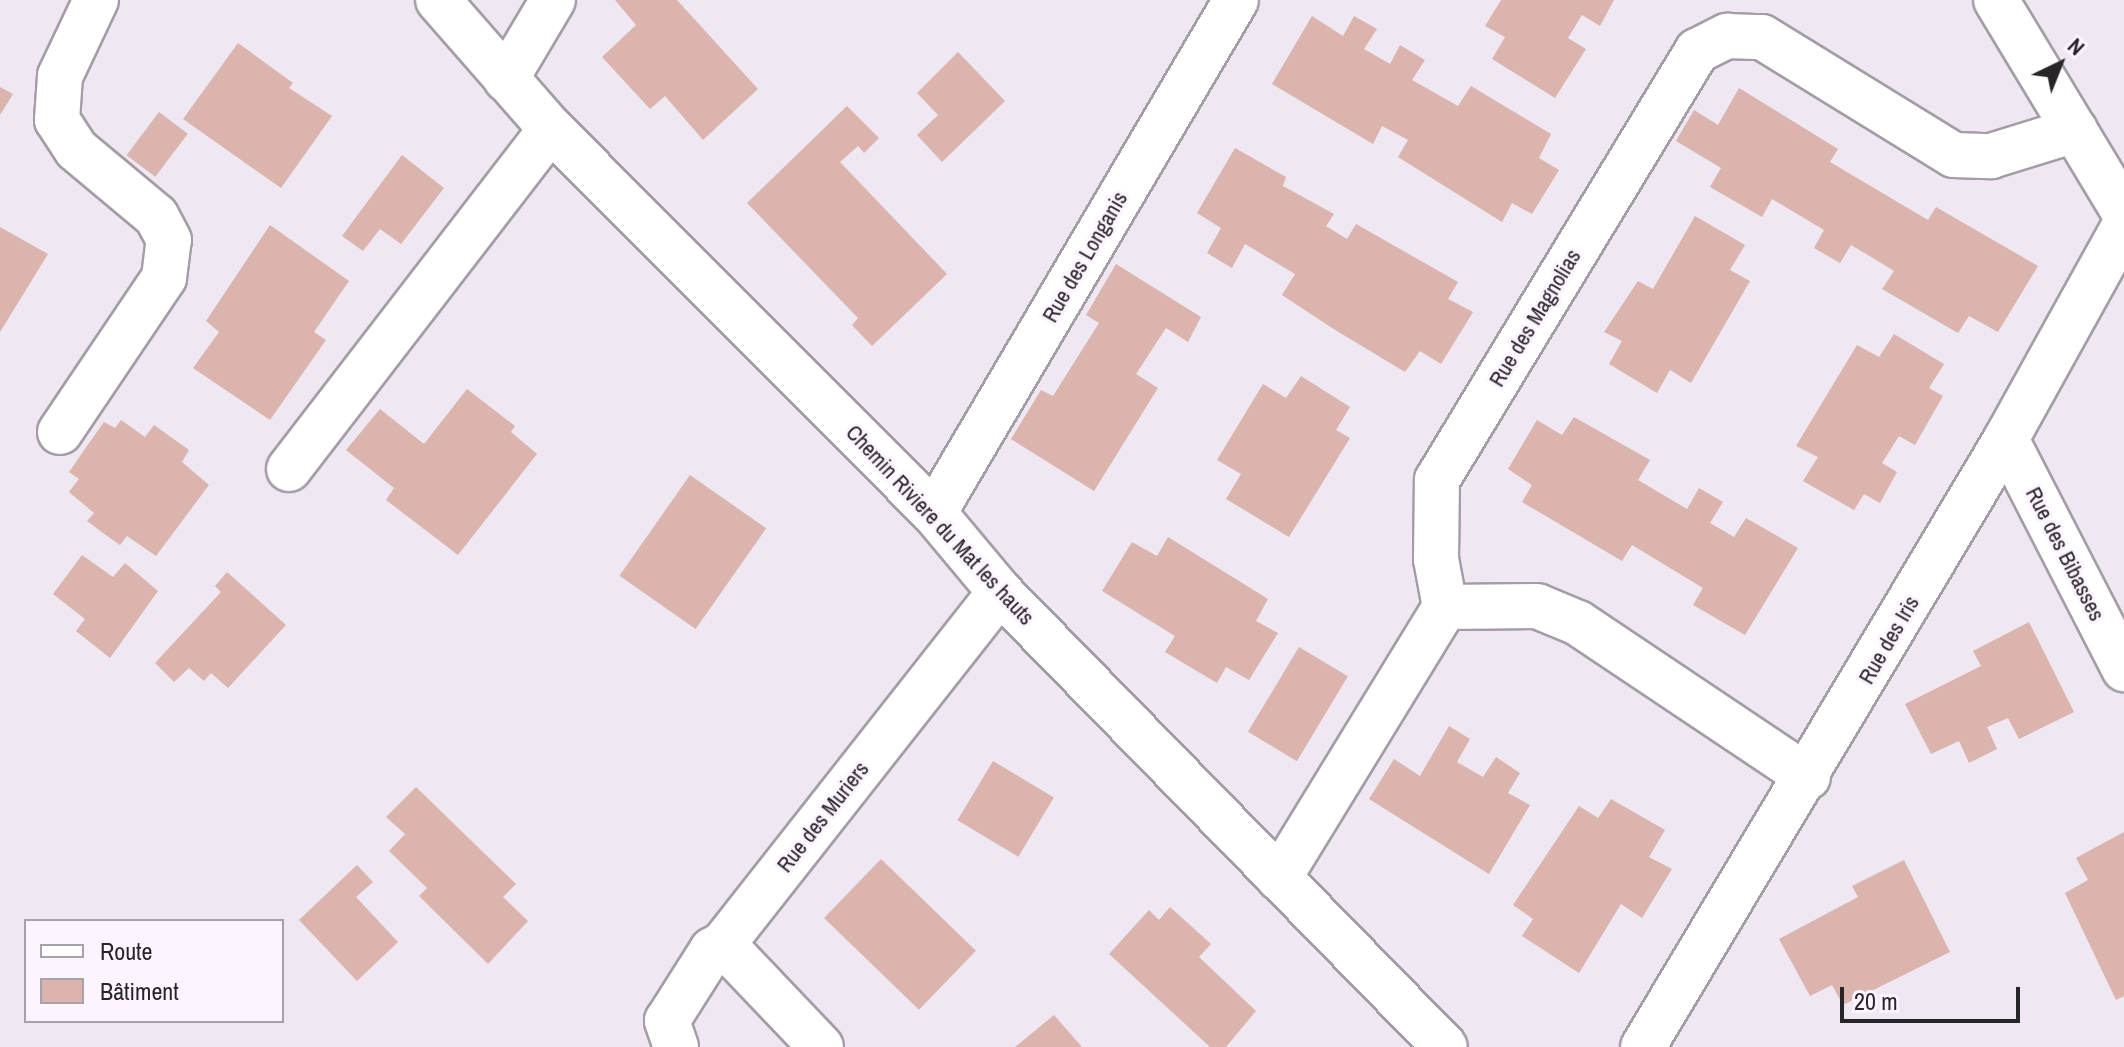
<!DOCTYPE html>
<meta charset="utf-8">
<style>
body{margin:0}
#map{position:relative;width:2124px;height:1047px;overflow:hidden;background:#efe7f1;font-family:"Archivo Narrow",sans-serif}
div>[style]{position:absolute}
.building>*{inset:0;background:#dab4ad;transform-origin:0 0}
.roads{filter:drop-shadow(2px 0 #a49da6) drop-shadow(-2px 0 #a49da6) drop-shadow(0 2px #a49da6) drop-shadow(0 -2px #a49da6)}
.street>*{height:44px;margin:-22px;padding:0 22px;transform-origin:22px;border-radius:22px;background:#fff}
span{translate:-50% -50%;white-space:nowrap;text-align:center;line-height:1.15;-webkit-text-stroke:6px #fcf4fe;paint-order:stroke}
.street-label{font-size:22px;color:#282529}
.legend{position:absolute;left:24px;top:919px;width:260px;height:104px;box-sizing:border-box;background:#fcf4fe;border:2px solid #a7a1a9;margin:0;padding:10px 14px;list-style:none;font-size:24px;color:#282529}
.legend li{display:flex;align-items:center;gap:16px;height:40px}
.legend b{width:40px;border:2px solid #a7a1a9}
.north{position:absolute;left:2020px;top:24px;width:80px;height:80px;-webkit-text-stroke:6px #fcf4fe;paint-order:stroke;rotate:43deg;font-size:22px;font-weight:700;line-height:32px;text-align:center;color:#282529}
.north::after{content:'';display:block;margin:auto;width:28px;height:36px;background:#282529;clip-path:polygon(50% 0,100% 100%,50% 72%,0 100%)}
.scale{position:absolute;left:1840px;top:987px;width:180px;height:36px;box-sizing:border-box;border:4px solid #282529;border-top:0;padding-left:10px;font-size:24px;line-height:28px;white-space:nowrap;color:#282529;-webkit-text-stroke:6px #fcf4fe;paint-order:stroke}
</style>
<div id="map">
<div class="building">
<i style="clip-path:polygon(615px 0,677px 0,758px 89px,703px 140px,665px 96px,650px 109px,602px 57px,636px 25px)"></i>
<i style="clip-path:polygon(1501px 0,1614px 0,1600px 26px,1582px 15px,1568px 38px,1586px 49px,1555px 98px,1492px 59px,1505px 37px,1485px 26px)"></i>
<i style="clip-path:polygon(1312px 16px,1343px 36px,1354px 16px,1377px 29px,1364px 49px,1390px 64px,1400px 45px,1425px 60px,1412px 80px,1458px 106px,1471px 86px,1551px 134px,1539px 158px,1559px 170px,1532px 214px,1512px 203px,1502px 222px,1398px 157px,1408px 140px,1382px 126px,1373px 144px,1272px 84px)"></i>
<i style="clip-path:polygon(238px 43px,293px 83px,289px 88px,332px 116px,281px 188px,183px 119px)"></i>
<i style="clip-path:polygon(958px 52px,1005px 101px,942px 162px,917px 135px,938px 115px,917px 93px)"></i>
<i style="clip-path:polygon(0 87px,13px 94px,0 115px)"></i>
<i style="clip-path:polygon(1739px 88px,1838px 149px,1830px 162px,1928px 220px,1936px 207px,2038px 266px,1998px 332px,1969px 316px,1958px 333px,1882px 289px,1894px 271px,1873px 258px,1851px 245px,1840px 263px,1814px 248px,1824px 230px,1772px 199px,1762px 217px,1710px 187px,1721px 168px,1676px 141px,1694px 110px,1718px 125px)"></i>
<i style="clip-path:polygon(847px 106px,879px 138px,864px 153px,858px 146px,840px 162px,947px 274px,872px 346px,852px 325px,858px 318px,747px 203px)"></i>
<i style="left:159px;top:112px;width:36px;height:54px;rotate:37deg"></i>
<i style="clip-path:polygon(1235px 148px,1286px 177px,1283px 186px,1334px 214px,1326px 226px,1347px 239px,1356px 224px,1458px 282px,1448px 299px,1473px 312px,1441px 364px,1420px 351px,1405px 372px,1332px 328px,1282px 295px,1295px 274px,1245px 244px,1232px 268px,1207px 253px,1221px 228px,1197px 213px)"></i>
<i style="clip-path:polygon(402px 155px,444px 188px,401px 244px,380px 229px,363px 251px,342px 236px)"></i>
<i style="clip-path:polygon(1695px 216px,1745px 245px,1730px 270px,1750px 281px,1691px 383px,1670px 370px,1657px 393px,1609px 364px,1622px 341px,1604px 332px,1638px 281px,1653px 289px)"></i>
<i style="clip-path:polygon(270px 225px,349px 281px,314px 332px,326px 340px,270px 420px,193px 368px,219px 332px,206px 321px)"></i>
<i style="clip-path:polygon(0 227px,48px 254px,0 332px)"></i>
<i style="clip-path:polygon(1116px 264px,1201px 317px,1188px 342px,1166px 328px,1136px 374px,1158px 388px,1094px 491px,1011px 439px,1041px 390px,1053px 396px,1099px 323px,1086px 315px)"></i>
<i style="clip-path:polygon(1894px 334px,1944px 364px,1929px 388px,1943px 396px,1915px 445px,1899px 436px,1882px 463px,1897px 472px,1880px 503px,1864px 494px,1854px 510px,1803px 481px,1818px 457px,1796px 446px,1857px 345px,1879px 357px)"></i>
<i style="clip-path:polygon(1301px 376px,1350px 407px,1336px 430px,1350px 438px,1289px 537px,1226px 499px,1241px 474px,1217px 460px,1263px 384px,1286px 398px)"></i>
<i style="clip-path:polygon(467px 389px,515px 426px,511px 432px,537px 454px,458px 555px,386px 500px,394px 488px,346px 450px,380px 409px,424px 444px)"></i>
<i style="clip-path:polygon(1574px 417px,1650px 460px,1638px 480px,1687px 509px,1699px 488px,1723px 502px,1710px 523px,1734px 537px,1746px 518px,1798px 548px,1745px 635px,1693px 605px,1703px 588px,1632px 545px,1622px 561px,1522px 502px,1532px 485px,1508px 469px,1537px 420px,1562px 435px)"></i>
<i style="clip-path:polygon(121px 420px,145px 437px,154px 425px,189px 450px,182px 462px,209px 485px,156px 556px,127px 536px,120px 545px,103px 533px,87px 521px,94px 513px,69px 492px,79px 479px,69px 472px,87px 446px,104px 422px,115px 428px)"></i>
<i style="left:690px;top:475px;width:93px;height:123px;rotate:35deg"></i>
<i style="clip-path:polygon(1168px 537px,1268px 599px,1256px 621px,1278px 633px,1249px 680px,1226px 667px,1217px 683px,1165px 652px,1175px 636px,1102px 591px,1132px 542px,1157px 556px)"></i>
<i style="clip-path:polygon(82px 555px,113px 577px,125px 563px,158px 591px,110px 658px,76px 631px,85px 619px,53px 594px)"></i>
<i style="clip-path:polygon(227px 572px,286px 625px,228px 688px,211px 673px,204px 681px,189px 668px,174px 682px,155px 663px,221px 592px,215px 586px)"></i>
<i style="clip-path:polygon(2029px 622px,2074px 712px,2019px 739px,2008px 718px,1987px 727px,1997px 749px,1969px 763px,1959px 741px,1931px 754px,1905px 704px,1981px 666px,1973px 651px)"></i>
<i style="left:1299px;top:647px;width:57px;height:99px;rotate:31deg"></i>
<i style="clip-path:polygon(1449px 726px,1470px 739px,1457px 762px,1483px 777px,1496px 757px,1520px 773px,1508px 793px,1530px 805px,1489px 874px,1369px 799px,1394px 759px,1420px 776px)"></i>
<i style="left:993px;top:761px;width:71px;height:69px;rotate:31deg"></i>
<i style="clip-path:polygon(416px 787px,516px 884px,503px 897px,528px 921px,488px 964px,419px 896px,427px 888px,389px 851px,405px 834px,386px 817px)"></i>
<i style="clip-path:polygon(1611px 799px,1665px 830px,1649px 857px,1672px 869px,1642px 918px,1621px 904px,1579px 973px,1522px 936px,1533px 919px,1513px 905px,1579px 806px,1598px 818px)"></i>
<i style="clip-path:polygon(2124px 832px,2124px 996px,2116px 1000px,2065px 893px,2088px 880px,2076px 858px)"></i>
<i style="left:881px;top:859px;width:132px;height:82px;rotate:44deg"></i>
<i style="clip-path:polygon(1904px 860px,1950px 952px,1843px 1005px,1832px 985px,1810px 996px,1779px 939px,1858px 897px,1852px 886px)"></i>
<i style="clip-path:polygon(357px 865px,373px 882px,356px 897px,398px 942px,357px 981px,299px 920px)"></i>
<i style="clip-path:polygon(1170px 907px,1211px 944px,1199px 957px,1256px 1011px,1226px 1047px,1210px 1047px,1109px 954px,1149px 910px,1159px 920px)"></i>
<i style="clip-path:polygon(1054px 1015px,1082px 1047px,1015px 1047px)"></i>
</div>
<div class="roads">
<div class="street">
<i style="left:438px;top:0;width:171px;rotate:48.8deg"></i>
<i style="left:551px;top:129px;width:542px;rotate:45.07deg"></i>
<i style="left:934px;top:513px;width:103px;rotate:50.1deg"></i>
<i style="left:1000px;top:592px;width:636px;rotate:45.64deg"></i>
<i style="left:1996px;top:0;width:248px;rotate:58.9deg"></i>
<i style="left:506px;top:79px;width:92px;rotate:-59.3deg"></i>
<i style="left:60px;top:432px;width:186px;rotate:-56deg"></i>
<i style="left:164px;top:278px;width:38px;rotate:-83deg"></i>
<i style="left:169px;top:240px;width:27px;rotate:-118deg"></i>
<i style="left:156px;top:216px;width:104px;rotate:-140.1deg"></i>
<i style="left:76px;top:149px;width:35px;rotate:-123deg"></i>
<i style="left:57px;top:120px;width:44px;rotate:-86.1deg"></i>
<i style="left:60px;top:76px;width:84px;rotate:-64.7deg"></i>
<i style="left:2006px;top:439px;width:259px;rotate:62.8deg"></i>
<i style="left:289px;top:469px;width:429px;rotate:-52.4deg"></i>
<i style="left:934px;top:513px;width:595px;rotate:-59.51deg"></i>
<i style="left:1808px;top:777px;width:277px;rotate:-146.2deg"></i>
<i style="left:1578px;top:623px;width:44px;rotate:-157.5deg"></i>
<i style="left:1537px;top:606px;width:92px;rotate:179.4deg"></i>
<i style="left:1445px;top:607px;width:49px;rotate:-100.6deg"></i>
<i style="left:1436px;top:559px;width:79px;rotate:-89.3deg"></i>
<i style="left:1437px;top:480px;width:502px;rotate:-58.78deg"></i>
<i style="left:1697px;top:51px;width:34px;rotate:-27deg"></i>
<i style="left:1727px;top:36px;width:35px;rotate:2deg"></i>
<i style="left:1762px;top:37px;width:225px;rotate:31.6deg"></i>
<i style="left:1954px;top:155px;width:37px;rotate:2deg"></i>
<i style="left:1991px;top:156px;width:88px;rotate:-17.2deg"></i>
<i style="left:1279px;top:878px;width:318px;rotate:-58.5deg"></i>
<i style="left:723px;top:944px;width:142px;rotate:46.4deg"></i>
<i style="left:676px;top:1047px;width:28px;rotate:-109deg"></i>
<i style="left:667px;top:1021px;width:84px;rotate:-57.6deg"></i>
<i style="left:712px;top:950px;width:13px;rotate:-29deg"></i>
<i style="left:723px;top:944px;width:448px;rotate:-51.8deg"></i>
<i style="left:1643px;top:1047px;width:708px;rotate:-59.16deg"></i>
<i style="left:2006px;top:439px;width:244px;rotate:-61deg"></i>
</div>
</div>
<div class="street-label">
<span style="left:1085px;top:257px;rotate:-60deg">Rue des Longanis</span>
<span style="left:1535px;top:318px;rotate:-59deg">Rue des Magnolias</span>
<span style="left:940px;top:525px;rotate:47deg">Chemin Riviere du Mat les hauts</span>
<span style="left:2065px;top:554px;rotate:63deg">Rue des Bibasses</span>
<span style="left:1889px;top:640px;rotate:-60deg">Rue des Iris</span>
<span style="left:823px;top:817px;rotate:-52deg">Rue des Muriers</span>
</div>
<ul class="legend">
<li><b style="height:10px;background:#fff"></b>Route</li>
<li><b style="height:22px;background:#dab4ad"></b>Bâtiment</li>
</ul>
<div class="north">N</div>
<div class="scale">20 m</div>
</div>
